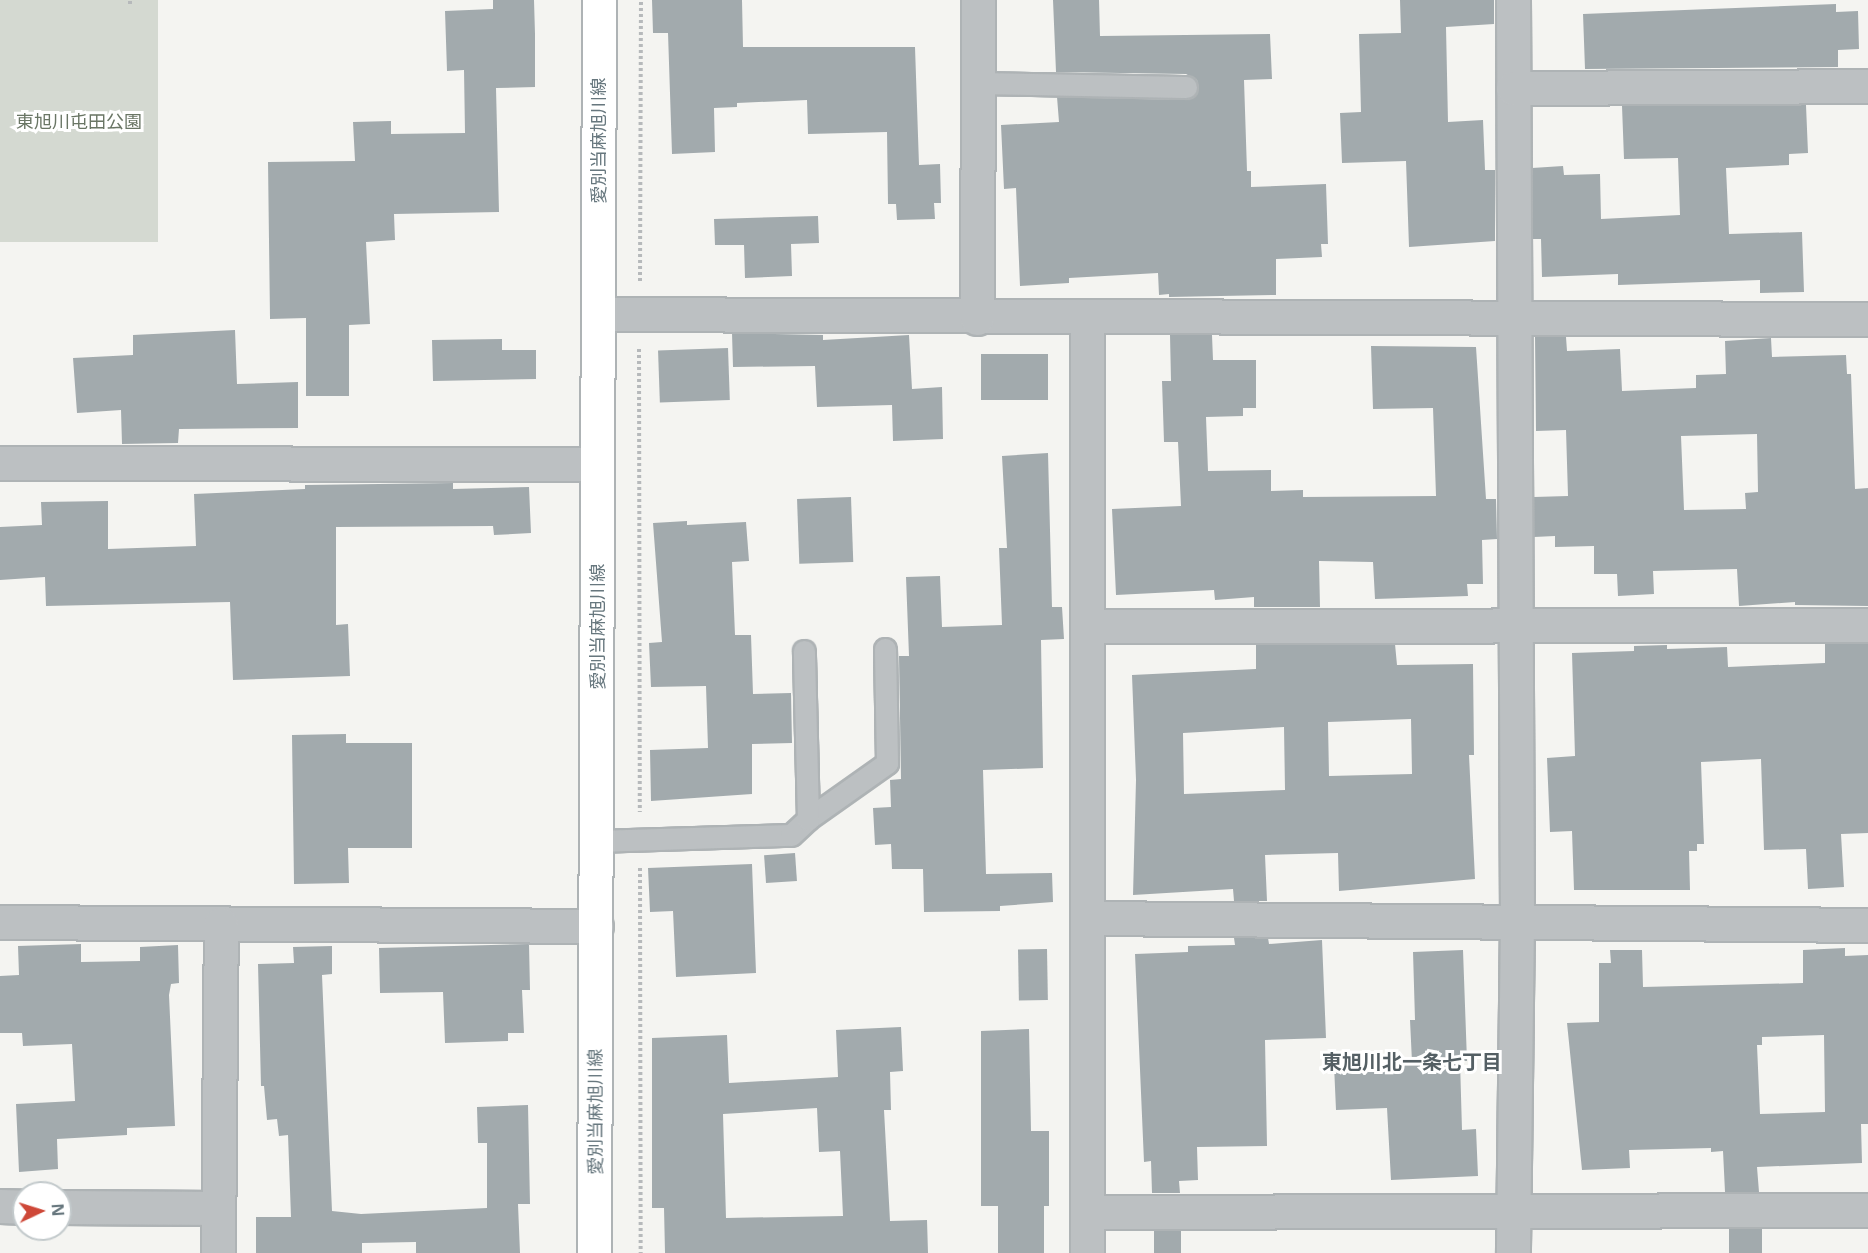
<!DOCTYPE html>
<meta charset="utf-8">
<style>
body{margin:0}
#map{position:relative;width:1868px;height:1253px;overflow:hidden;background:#f4f4f1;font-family:"Open Sans","Noto Sans JP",sans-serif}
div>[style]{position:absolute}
.green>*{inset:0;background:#d4d9d1;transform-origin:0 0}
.building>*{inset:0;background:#a2aaad;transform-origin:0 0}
.path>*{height:4px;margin-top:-2px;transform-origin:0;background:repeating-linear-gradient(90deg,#b6b9bb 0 3px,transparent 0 6px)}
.roads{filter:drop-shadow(2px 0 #aeb3b5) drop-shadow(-2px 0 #aeb3b5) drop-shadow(0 2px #aeb3b5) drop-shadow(0 -2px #aeb3b5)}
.lane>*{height:21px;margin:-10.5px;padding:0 10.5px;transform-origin:10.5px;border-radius:10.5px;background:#bcc0c2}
.street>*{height:33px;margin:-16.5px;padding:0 16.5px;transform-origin:16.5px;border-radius:16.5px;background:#bcc0c2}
.primary>*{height:33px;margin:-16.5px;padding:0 16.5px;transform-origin:16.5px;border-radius:16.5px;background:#fff}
span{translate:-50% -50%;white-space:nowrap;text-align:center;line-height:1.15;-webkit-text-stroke:6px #fff;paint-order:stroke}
.park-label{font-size:18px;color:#6a7665}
.street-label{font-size:18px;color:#67777e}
.neighbourhood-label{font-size:20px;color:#545f64;font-weight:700}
.north{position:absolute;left:12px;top:1181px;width:60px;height:60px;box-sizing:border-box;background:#fff;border:2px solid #c2c9cb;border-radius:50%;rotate:86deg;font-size:16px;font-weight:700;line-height:24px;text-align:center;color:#67777e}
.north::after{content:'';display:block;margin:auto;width:21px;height:27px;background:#ce4838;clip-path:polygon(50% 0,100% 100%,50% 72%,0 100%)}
</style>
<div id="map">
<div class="green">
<i style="left:0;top:0;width:158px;height:242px"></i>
</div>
<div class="building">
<i style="clip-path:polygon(493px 0,534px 0,535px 34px,535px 87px,496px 88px,499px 212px,394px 214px,395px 240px,366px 242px,370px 324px,349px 325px,349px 396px,306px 396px,306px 318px,270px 319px,268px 162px,355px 161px,353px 122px,391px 121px,391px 134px,465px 133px,464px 70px,447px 71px,445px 11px,493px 9px)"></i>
<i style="clip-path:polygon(652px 0,742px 0,743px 47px,915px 47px,919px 165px,940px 164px,941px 203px,934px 203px,935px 219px,897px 220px,896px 204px,888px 204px,887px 132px,808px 134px,807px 100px,737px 103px,737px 107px,714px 108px,715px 152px,672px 154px,668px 33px,653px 33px)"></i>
<i style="clip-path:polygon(1053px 0,1099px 0,1100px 36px,1270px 34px,1272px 79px,1244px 80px,1247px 171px,1251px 171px,1251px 187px,1326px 184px,1328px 244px,1321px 244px,1322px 257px,1276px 259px,1276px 295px,1169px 297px,1169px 294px,1159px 295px,1158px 273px,1069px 278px,1069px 283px,1020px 286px,1016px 188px,1004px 189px,1001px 125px,1059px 122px,1057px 97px,1186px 100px,1193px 98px,1199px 88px,1197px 80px,1186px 74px,1056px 72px)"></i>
<i style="clip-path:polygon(1400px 0,1494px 0,1494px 24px,1446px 27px,1448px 122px,1483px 120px,1485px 170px,1495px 170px,1495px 241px,1409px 247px,1406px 161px,1342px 163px,1340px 113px,1361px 112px,1359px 34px,1401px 33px)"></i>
<i style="clip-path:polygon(1836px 4px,1836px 12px,1858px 11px,1859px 49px,1838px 50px,1838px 67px,1585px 69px,1583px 14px)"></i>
<i style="clip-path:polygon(1806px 105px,1808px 153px,1789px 154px,1789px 165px,1726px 168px,1729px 234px,1802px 232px,1804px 292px,1760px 293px,1760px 280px,1618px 285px,1618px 274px,1542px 277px,1541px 239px,1533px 239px,1532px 168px,1563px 166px,1564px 175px,1600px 174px,1601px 219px,1680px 215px,1678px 158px,1624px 159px,1622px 106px)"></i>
<i style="clip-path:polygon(818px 216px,819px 243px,791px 244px,792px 276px,745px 278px,744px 245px,715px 245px,714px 219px)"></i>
<i style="clip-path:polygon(235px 330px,237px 384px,298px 382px,298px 428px,179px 429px,178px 443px,122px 444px,121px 410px,77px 413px,73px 358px,133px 355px,133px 335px)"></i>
<i style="clip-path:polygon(732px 333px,823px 335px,823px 340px,909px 335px,912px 389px,942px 387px,943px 439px,893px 441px,892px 405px,817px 407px,815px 366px,733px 367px)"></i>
<i style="clip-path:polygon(1170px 335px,1212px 335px,1213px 360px,1256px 360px,1256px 408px,1243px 408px,1243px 416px,1206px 417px,1208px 471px,1271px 470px,1271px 491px,1303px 490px,1303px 497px,1436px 496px,1433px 408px,1373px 409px,1371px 346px,1476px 347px,1486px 499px,1496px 499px,1497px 539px,1482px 540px,1483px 584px,1467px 584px,1468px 596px,1375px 599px,1373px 562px,1319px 561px,1320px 607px,1254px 607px,1254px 597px,1215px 600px,1214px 590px,1116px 595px,1112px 509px,1181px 506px,1178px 442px,1164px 442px,1162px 381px,1171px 381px)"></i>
<i style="clip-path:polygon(evenodd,1535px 336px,1566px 337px,1567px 351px,1620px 349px,1622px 391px,1696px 388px,1696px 375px,1726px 374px,1725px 341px,1771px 338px,1772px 357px,1846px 355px,1847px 374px,1851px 374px,1855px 489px,1868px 488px,1868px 606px,1795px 605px,1795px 602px,1739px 606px,1737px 569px,1653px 571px,1654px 594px,1618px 596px,1617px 574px,1594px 574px,1594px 546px,1555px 547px,1555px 536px,1534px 537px,1534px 497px,1568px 496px,1566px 430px,1536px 431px,1535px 336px,1757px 434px,1758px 492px,1745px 493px,1746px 509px,1684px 510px,1681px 436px,1757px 434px)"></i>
<i style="clip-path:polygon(502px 339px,502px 350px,536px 350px,536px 379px,433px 381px,432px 340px)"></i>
<i style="left:728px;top:348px;width:52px;height:70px;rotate:88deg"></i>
<i style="left:1048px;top:354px;width:46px;height:67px;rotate:90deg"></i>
<i style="clip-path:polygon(1048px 453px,1052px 607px,1062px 607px,1064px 639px,1041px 640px,1043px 768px,983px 770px,986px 874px,1052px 873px,1053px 902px,1000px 906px,1000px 911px,924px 912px,923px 869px,892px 869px,891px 844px,875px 845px,873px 808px,891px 807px,890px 780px,901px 779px,899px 656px,909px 656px,906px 577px,940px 576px,942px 627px,1002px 625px,999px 548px,1007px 548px,1002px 456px)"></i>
<i style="clip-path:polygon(453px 483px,453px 489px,529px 487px,531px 533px,494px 535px,493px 526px,336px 527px,336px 625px,348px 624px,350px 676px,233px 680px,230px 602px,46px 606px,45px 577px,0 580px,0 527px,42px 525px,41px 502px,108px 501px,108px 549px,196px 546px,194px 494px,305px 489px,305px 485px)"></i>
<i style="left:851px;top:497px;width:65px;height:54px;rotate:88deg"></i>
<i style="clip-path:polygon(687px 521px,687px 525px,746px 522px,749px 561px,732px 562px,735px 635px,751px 635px,753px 694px,791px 693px,792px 743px,752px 744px,752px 794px,651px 801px,650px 750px,708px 748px,706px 686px,651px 687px,649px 643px,662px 642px,653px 523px)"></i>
<i style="clip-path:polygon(evenodd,1395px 644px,1397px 665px,1473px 664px,1474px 755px,1469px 755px,1475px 879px,1339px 891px,1338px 853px,1265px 855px,1267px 901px,1234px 901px,1233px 889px,1133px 895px,1136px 780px,1132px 675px,1256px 669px,1256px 645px,1395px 644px,1411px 719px,1412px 774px,1329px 776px,1328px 722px,1411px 719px,1395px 644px,1284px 727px,1285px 790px,1184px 794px,1183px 733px,1284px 727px)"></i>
<i style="clip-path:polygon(1825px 644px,1868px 644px,1868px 833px,1841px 834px,1844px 887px,1808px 889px,1806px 849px,1764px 850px,1761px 759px,1701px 762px,1704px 844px,1697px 844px,1697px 851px,1689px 851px,1690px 890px,1574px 890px,1572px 831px,1550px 832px,1547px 758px,1575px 756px,1572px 653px,1634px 651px,1634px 646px,1667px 645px,1667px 649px,1727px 647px,1728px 667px,1825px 663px)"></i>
<i style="clip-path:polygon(346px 734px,346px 743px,412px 743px,412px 848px,348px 848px,349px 883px,294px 884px,292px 735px)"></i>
<i style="left:795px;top:853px;width:28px;height:31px;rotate:86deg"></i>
<i style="clip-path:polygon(752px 864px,756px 973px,676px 977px,673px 911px,650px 912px,648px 868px)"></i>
<i style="clip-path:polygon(1234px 938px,1268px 938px,1269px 944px,1322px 940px,1326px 1038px,1265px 1040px,1267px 1146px,1197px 1147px,1198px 1180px,1179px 1181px,1180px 1193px,1152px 1193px,1151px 1161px,1144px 1162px,1135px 954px,1188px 952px,1188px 946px,1235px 945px)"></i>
<i style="clip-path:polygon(81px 944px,81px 962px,140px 961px,140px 947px,178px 945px,179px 983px,171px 984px,169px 995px,175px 1126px,127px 1128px,127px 1135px,57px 1139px,58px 1169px,19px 1172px,16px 1104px,75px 1101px,72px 1044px,23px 1046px,22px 1033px,0 1033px,0 976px,19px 975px,18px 946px)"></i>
<i style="clip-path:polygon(529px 944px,530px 990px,522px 990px,524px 1033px,508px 1033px,508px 1041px,445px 1043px,443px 992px,380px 993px,379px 948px)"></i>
<i style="clip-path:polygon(332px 946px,332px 974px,322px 975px,332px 1211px,361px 1214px,487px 1208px,487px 1143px,478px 1143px,477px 1107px,528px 1105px,530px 1204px,518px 1204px,520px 1253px,416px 1253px,416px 1242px,362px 1243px,362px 1253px,256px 1253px,256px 1217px,291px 1217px,288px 1135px,279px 1136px,277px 1119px,267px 1120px,264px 1086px,261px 1086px,258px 964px,294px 963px,293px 947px)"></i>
<i style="clip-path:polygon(evenodd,1845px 948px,1845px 956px,1868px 955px,1868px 1124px,1861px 1124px,1862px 1163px,1757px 1167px,1759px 1192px,1725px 1192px,1723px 1151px,1711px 1152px,1711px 1148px,1629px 1150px,1630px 1168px,1582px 1170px,1567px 1023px,1599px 1022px,1599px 963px,1611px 963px,1610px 950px,1642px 950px,1643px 987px,1803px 983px,1803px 950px,1845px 948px,1824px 1035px,1825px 1112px,1760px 1114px,1757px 1045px,1762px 1045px,1762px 1037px,1824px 1035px)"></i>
<i style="left:1047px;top:949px;width:51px;height:29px;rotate:89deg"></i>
<i style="clip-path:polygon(1463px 950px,1467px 1061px,1460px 1061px,1462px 1130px,1476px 1129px,1478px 1176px,1391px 1180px,1387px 1108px,1336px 1110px,1334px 1065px,1412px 1062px,1410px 1020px,1415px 1020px,1413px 952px)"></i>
<i style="clip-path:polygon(evenodd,901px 1027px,903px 1071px,890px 1072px,891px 1110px,884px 1110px,890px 1221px,927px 1220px,928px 1253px,665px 1253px,664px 1208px,652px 1208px,652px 1038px,727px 1035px,729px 1083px,838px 1077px,836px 1030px,901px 1027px,817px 1108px,819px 1152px,840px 1151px,843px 1216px,726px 1218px,723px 1114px,817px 1108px)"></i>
<i style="clip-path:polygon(1029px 1029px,1031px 1131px,1049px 1131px,1049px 1206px,1044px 1206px,1044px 1253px,998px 1253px,998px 1206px,981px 1206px,981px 1031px)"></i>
<i style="left:1729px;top:1229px;width:33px;height:24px"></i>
<i style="left:1154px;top:1231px;width:27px;height:22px"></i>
</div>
<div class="path">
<i style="left:130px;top:4px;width:4px;rotate:-90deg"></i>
<i style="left:640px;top:281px;width:281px;rotate:-89.8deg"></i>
<i style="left:639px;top:349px;width:463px;rotate:89.9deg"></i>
<i style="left:640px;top:868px;width:385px;rotate:89.9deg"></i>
</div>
<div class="roads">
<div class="lane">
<i style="left:978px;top:83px;width:208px;rotate:1.1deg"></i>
<i style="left:808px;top:819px;width:97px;rotate:-35.3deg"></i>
<i style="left:887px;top:763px;width:114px;rotate:-91deg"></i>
<i style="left:596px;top:841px;width:195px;rotate:-1.8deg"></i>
<i style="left:791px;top:835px;width:23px;rotate:-43deg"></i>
<i style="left:808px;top:819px;width:168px;rotate:-91.4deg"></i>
</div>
<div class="street">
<i style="left:1513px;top:0;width:920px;rotate:89.75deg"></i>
<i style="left:1517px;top:920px;width:333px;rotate:90.7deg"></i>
<i style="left:1513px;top:88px;width:355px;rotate:-0.3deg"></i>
<i style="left:598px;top:314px;width:1270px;rotate:0.23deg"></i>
<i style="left:977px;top:318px;width:318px;rotate:-89.8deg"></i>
<i style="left:0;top:463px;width:597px;rotate:0.1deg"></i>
<i style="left:1087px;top:626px;width:781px;rotate:-0.07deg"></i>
<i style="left:1087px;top:918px;width:781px;rotate:0.51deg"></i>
<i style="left:0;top:922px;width:596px;rotate:0.38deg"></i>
<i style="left:0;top:1206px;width:24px;rotate:2deg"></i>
<i style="left:60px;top:1207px;width:158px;rotate:0.4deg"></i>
<i style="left:1087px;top:1212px;width:781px;rotate:-0.15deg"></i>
<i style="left:218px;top:1253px;width:329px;rotate:-89.5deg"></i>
<i style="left:1087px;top:1253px;width:935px;rotate:-90deg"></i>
</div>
<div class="primary">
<i style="left:594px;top:1253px;width:1253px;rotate:-89.77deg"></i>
</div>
</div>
<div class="park-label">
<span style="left:79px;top:121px">東旭川屯田公園</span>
</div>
<div class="street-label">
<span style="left:598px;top:141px;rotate:-90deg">愛別当麻旭川線</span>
<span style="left:597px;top:627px;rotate:-90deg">愛別当麻旭川線</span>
<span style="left:595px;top:1112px;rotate:-90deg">愛別当麻旭川線</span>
</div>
<div class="neighbourhood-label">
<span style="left:1412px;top:1061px">東旭川北一条七丁目</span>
</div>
<div class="north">N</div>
</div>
